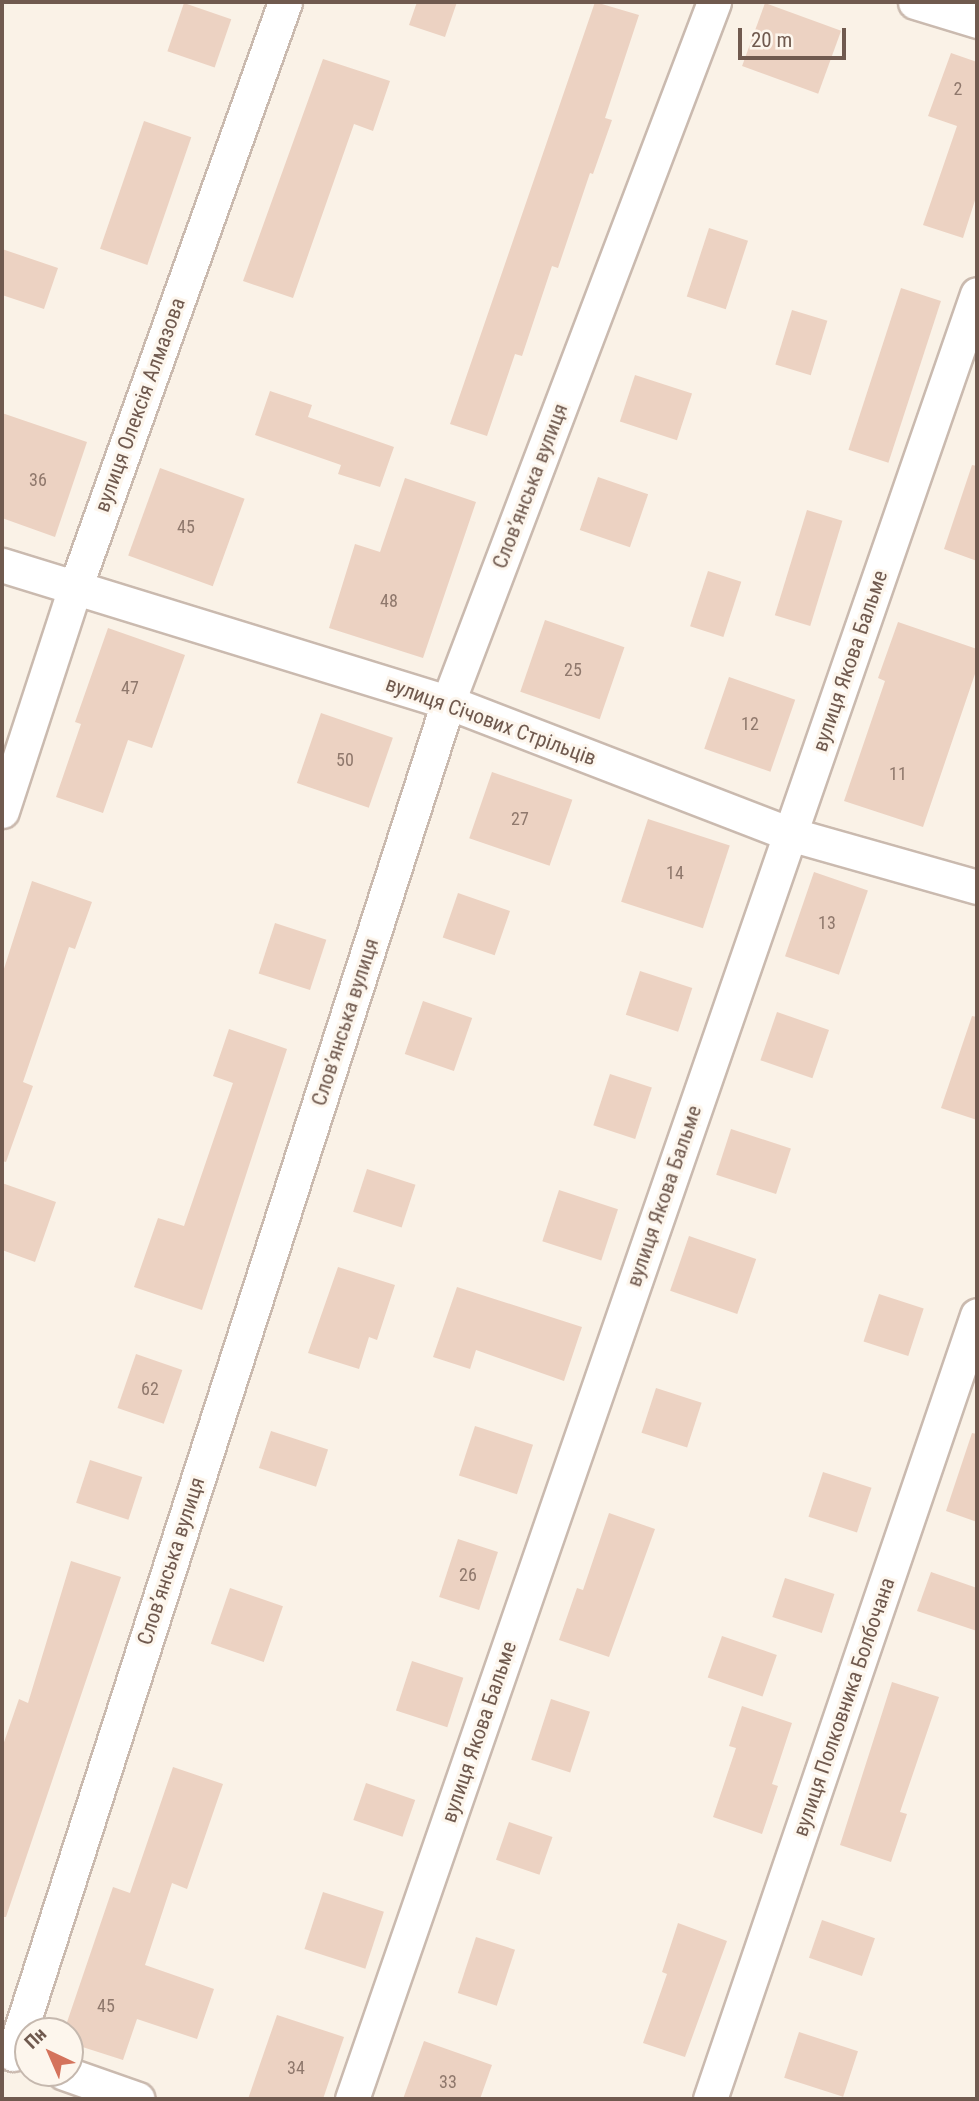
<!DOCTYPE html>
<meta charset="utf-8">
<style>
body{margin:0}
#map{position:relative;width:979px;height:2101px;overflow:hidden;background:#faf2e7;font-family:"Roboto Condensed",sans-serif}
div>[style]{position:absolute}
.building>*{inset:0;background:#ecd2c2;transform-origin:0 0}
.roads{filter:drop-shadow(2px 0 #cabaaf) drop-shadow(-2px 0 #cabaaf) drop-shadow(0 2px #cabaaf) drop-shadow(0 -2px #cabaaf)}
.minor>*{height:33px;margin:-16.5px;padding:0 16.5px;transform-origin:16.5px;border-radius:16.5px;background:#fff}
span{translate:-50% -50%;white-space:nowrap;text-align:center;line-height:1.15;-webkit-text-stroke:6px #fdf6ed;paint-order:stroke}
.number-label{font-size:18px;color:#8f786c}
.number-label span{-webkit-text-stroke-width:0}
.street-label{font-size:21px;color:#705a4f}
.frame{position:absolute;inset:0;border:4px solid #705a4f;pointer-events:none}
.north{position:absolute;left:14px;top:2017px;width:70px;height:70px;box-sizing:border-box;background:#fdf6ed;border:2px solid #c5b8ae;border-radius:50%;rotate:316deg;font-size:19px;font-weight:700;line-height:28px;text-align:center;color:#705a4f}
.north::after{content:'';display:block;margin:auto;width:24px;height:32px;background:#d4735c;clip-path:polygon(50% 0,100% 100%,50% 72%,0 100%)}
.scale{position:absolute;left:738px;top:28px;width:108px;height:32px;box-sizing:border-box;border:4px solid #705a4f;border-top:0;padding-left:9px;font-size:21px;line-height:24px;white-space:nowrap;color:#705a4f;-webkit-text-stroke:5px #fdf6ed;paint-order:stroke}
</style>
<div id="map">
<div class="building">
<i style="clip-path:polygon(417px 2px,457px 2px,445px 37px,409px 25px)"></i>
<i style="clip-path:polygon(595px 2px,639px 15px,605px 118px,612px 120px,593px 174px,590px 173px,558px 268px,552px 266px,522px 356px,515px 354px,487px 436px,450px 424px)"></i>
<i style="left:184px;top:3px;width:50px;height:51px;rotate:19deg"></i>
<i style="left:765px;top:3px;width:81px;height:67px;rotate:20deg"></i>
<i style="clip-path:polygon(951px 53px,977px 62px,977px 194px,963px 238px,923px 225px,957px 126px,928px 116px)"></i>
<i style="clip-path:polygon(323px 59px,390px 81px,373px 131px,354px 124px,293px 298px,243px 281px)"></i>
<i style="left:144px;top:121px;width:50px;height:135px;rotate:19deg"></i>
<i style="left:709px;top:228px;width:41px;height:72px;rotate:18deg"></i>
<i style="clip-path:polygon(2px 249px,58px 268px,44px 309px,2px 295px)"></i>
<i style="left:901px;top:288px;width:42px;height:170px;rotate:18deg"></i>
<i style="left:792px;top:310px;width:37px;height:57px;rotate:17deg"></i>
<i style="left:635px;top:375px;width:60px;height:49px;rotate:18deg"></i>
<i style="clip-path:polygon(270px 391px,312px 405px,308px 417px,394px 447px,380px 487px,338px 474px,341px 465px,255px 435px)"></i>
<i style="clip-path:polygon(2px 413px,87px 442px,55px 537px,2px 518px)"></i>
<i style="clip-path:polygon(972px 465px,977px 466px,977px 561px,944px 549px)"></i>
<i style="left:160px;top:468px;width:90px;height:93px;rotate:20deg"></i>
<i style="left:598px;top:477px;width:53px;height:56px;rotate:19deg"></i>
<i style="clip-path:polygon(405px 478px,476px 502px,423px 658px,329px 628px,355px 544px,380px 552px)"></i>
<i style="left:807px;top:510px;width:37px;height:110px;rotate:17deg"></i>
<i style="left:708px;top:571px;width:35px;height:58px;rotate:18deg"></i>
<i style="left:545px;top:620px;width:84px;height:76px;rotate:19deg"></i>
<i style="clip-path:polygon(898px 622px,977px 649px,977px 668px,923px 827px,844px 801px,885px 681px,878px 678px)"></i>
<i style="clip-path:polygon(108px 628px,185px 655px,152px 748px,128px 740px,103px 813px,56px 797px,81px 724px,75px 722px)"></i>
<i style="left:729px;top:677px;width:70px;height:76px;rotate:19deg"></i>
<i style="left:321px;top:713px;width:76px;height:74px;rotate:19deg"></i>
<i style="left:492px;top:772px;width:85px;height:70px;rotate:19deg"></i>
<i style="left:648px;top:819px;width:86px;height:87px;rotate:18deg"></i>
<i style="left:814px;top:872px;width:57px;height:89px;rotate:19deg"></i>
<i style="clip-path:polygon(32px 881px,92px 902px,75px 949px,69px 947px,23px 1082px,33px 1086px,6px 1162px,2px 1161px,2px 975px)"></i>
<i style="left:458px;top:893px;width:55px;height:47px;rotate:19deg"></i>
<i style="left:275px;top:923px;width:54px;height:53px;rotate:18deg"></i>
<i style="left:640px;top:971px;width:55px;height:46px;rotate:18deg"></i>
<i style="left:423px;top:1001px;width:52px;height:56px;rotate:19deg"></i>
<i style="left:777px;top:1012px;width:55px;height:51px;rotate:19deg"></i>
<i style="clip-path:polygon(972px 1016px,977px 1017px,977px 1120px,941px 1108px)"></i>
<i style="clip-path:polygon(229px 1029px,287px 1049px,202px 1310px,134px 1287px,158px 1218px,184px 1226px,233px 1083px,213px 1076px)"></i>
<i style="left:610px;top:1074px;width:44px;height:54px;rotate:18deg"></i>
<i style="left:731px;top:1129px;width:63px;height:48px;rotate:18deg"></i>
<i style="left:367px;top:1169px;width:51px;height:45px;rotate:18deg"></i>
<i style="clip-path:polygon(2px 1183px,56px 1202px,35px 1262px,2px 1250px)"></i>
<i style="left:559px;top:1190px;width:62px;height:54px;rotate:18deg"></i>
<i style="left:689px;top:1236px;width:71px;height:58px;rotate:19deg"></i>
<i style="clip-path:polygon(338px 1267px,395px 1285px,377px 1340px,369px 1337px,359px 1369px,308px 1353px)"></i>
<i style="clip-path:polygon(457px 1287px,582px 1327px,564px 1381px,476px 1350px,470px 1369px,433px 1357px)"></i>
<i style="left:879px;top:1294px;width:47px;height:50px;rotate:18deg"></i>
<i style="left:136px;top:1354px;width:49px;height:57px;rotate:19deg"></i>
<i style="left:656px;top:1388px;width:48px;height:47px;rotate:18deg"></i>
<i style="left:475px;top:1426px;width:61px;height:52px;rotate:18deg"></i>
<i style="left:271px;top:1431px;width:60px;height:39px;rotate:18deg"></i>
<i style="clip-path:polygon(972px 1433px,977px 1434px,977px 1522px,946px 1511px)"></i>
<i style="left:90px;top:1460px;width:55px;height:45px;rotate:18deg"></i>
<i style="left:823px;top:1472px;width:51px;height:47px;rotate:18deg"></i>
<i style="clip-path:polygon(609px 1513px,655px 1529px,609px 1657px,559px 1640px,577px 1588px,583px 1590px)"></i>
<i style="left:458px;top:1539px;width:42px;height:61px;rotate:18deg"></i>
<i style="clip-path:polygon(71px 1561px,121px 1577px,6px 1917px,2px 1917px,2px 1748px,19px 1699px,28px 1703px)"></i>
<i style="clip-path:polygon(931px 1572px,977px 1588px,977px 1631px,917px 1611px)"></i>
<i style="left:785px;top:1578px;width:52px;height:41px;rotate:18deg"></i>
<i style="left:230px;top:1588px;width:56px;height:59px;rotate:19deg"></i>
<i style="left:722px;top:1636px;width:58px;height:44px;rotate:19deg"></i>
<i style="left:412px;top:1661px;width:54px;height:52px;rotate:18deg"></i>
<i style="clip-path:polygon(892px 1682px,939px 1697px,900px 1812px,907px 1814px,891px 1862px,840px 1845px)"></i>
<i style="left:551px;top:1699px;width:41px;height:64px;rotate:18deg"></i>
<i style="clip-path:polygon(742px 1706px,792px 1723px,772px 1784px,778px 1786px,762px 1834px,713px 1817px,736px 1748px,729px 1746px)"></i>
<i style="clip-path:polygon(173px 1767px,223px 1784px,187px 1889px,172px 1883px,145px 1965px,214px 1989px,197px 2039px,137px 2019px,123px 2060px,70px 2043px,70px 2031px,64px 2031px,113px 1887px,130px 1893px)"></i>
<i style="left:366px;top:1783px;width:52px;height:39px;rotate:19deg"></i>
<i style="left:509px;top:1822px;width:46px;height:40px;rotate:19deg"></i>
<i style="left:323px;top:1892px;width:64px;height:60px;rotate:18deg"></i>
<i style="left:822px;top:1920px;width:56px;height:40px;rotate:19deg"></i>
<i style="clip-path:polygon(678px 1923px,727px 1941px,685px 2057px,643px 2043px,667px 1974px,662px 1972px)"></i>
<i style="left:476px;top:1937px;width:41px;height:59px;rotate:18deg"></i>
<i style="clip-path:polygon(277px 2015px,344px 2037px,323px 2099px,248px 2099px)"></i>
<i style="left:799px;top:2032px;width:62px;height:48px;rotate:18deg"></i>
<i style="clip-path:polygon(424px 2041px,492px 2065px,480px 2099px,403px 2099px)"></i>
</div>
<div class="roads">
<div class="minor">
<i style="left:915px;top:2px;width:65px;rotate:17deg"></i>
<i style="left:2px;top:565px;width:467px;rotate:17.1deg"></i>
<i style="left:448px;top:702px;width:367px;rotate:21.1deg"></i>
<i style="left:790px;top:834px;width:194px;rotate:15.8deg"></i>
<i style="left:2px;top:811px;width:235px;rotate:-71.9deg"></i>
<i style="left:75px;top:588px;width:622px;rotate:-70.28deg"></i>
<i style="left:13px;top:2054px;width:1420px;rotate:-72.16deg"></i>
<i style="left:448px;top:702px;width:749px;rotate:-69.19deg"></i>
<i style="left:64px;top:2073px;width:78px;rotate:19.4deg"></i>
<i style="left:352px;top:2099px;width:1910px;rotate:-70.9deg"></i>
<i style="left:710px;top:2099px;width:828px;rotate:-71.19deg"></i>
</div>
</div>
<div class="number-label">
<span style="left:958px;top:89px">2</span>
<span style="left:38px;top:480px">36</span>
<span style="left:186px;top:527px">45</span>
<span style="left:389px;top:601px">48</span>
<span style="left:573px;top:670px">25</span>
<span style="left:130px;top:688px">47</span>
<span style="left:750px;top:724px">12</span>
<span style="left:345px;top:760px">50</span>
<span style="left:898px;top:774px">11</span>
<span style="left:520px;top:819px">27</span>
<span style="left:675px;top:873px">14</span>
<span style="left:827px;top:923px">13</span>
<span style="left:150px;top:1389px">62</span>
<span style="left:468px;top:1575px">26</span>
<span style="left:106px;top:2006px">45</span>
<span style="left:296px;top:2068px">34</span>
<span style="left:448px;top:2082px">33</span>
</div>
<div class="street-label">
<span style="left:140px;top:405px;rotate:-70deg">вулиця Олексія Алмазова</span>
<span style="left:530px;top:486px;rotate:-69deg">Словʼянська вулиця</span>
<span style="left:850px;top:661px;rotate:-71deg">вулиця Якова Бальме</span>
<span style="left:491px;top:721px;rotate:20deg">вулиця Січових Стрільців</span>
<span style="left:345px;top:1022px;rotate:-72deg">Словʼянська вулиця</span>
<span style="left:664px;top:1196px;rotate:-71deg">вулиця Якова Бальме</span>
<span style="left:171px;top:1561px;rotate:-72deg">Словʼянська вулиця</span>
<span style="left:844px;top:1707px;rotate:-71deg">вулиця Полковника Болбочана</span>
<span style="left:479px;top:1732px;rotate:-71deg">вулиця Якова Бальме</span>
</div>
<div class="frame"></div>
<div class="north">Пн</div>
<div class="scale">20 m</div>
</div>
